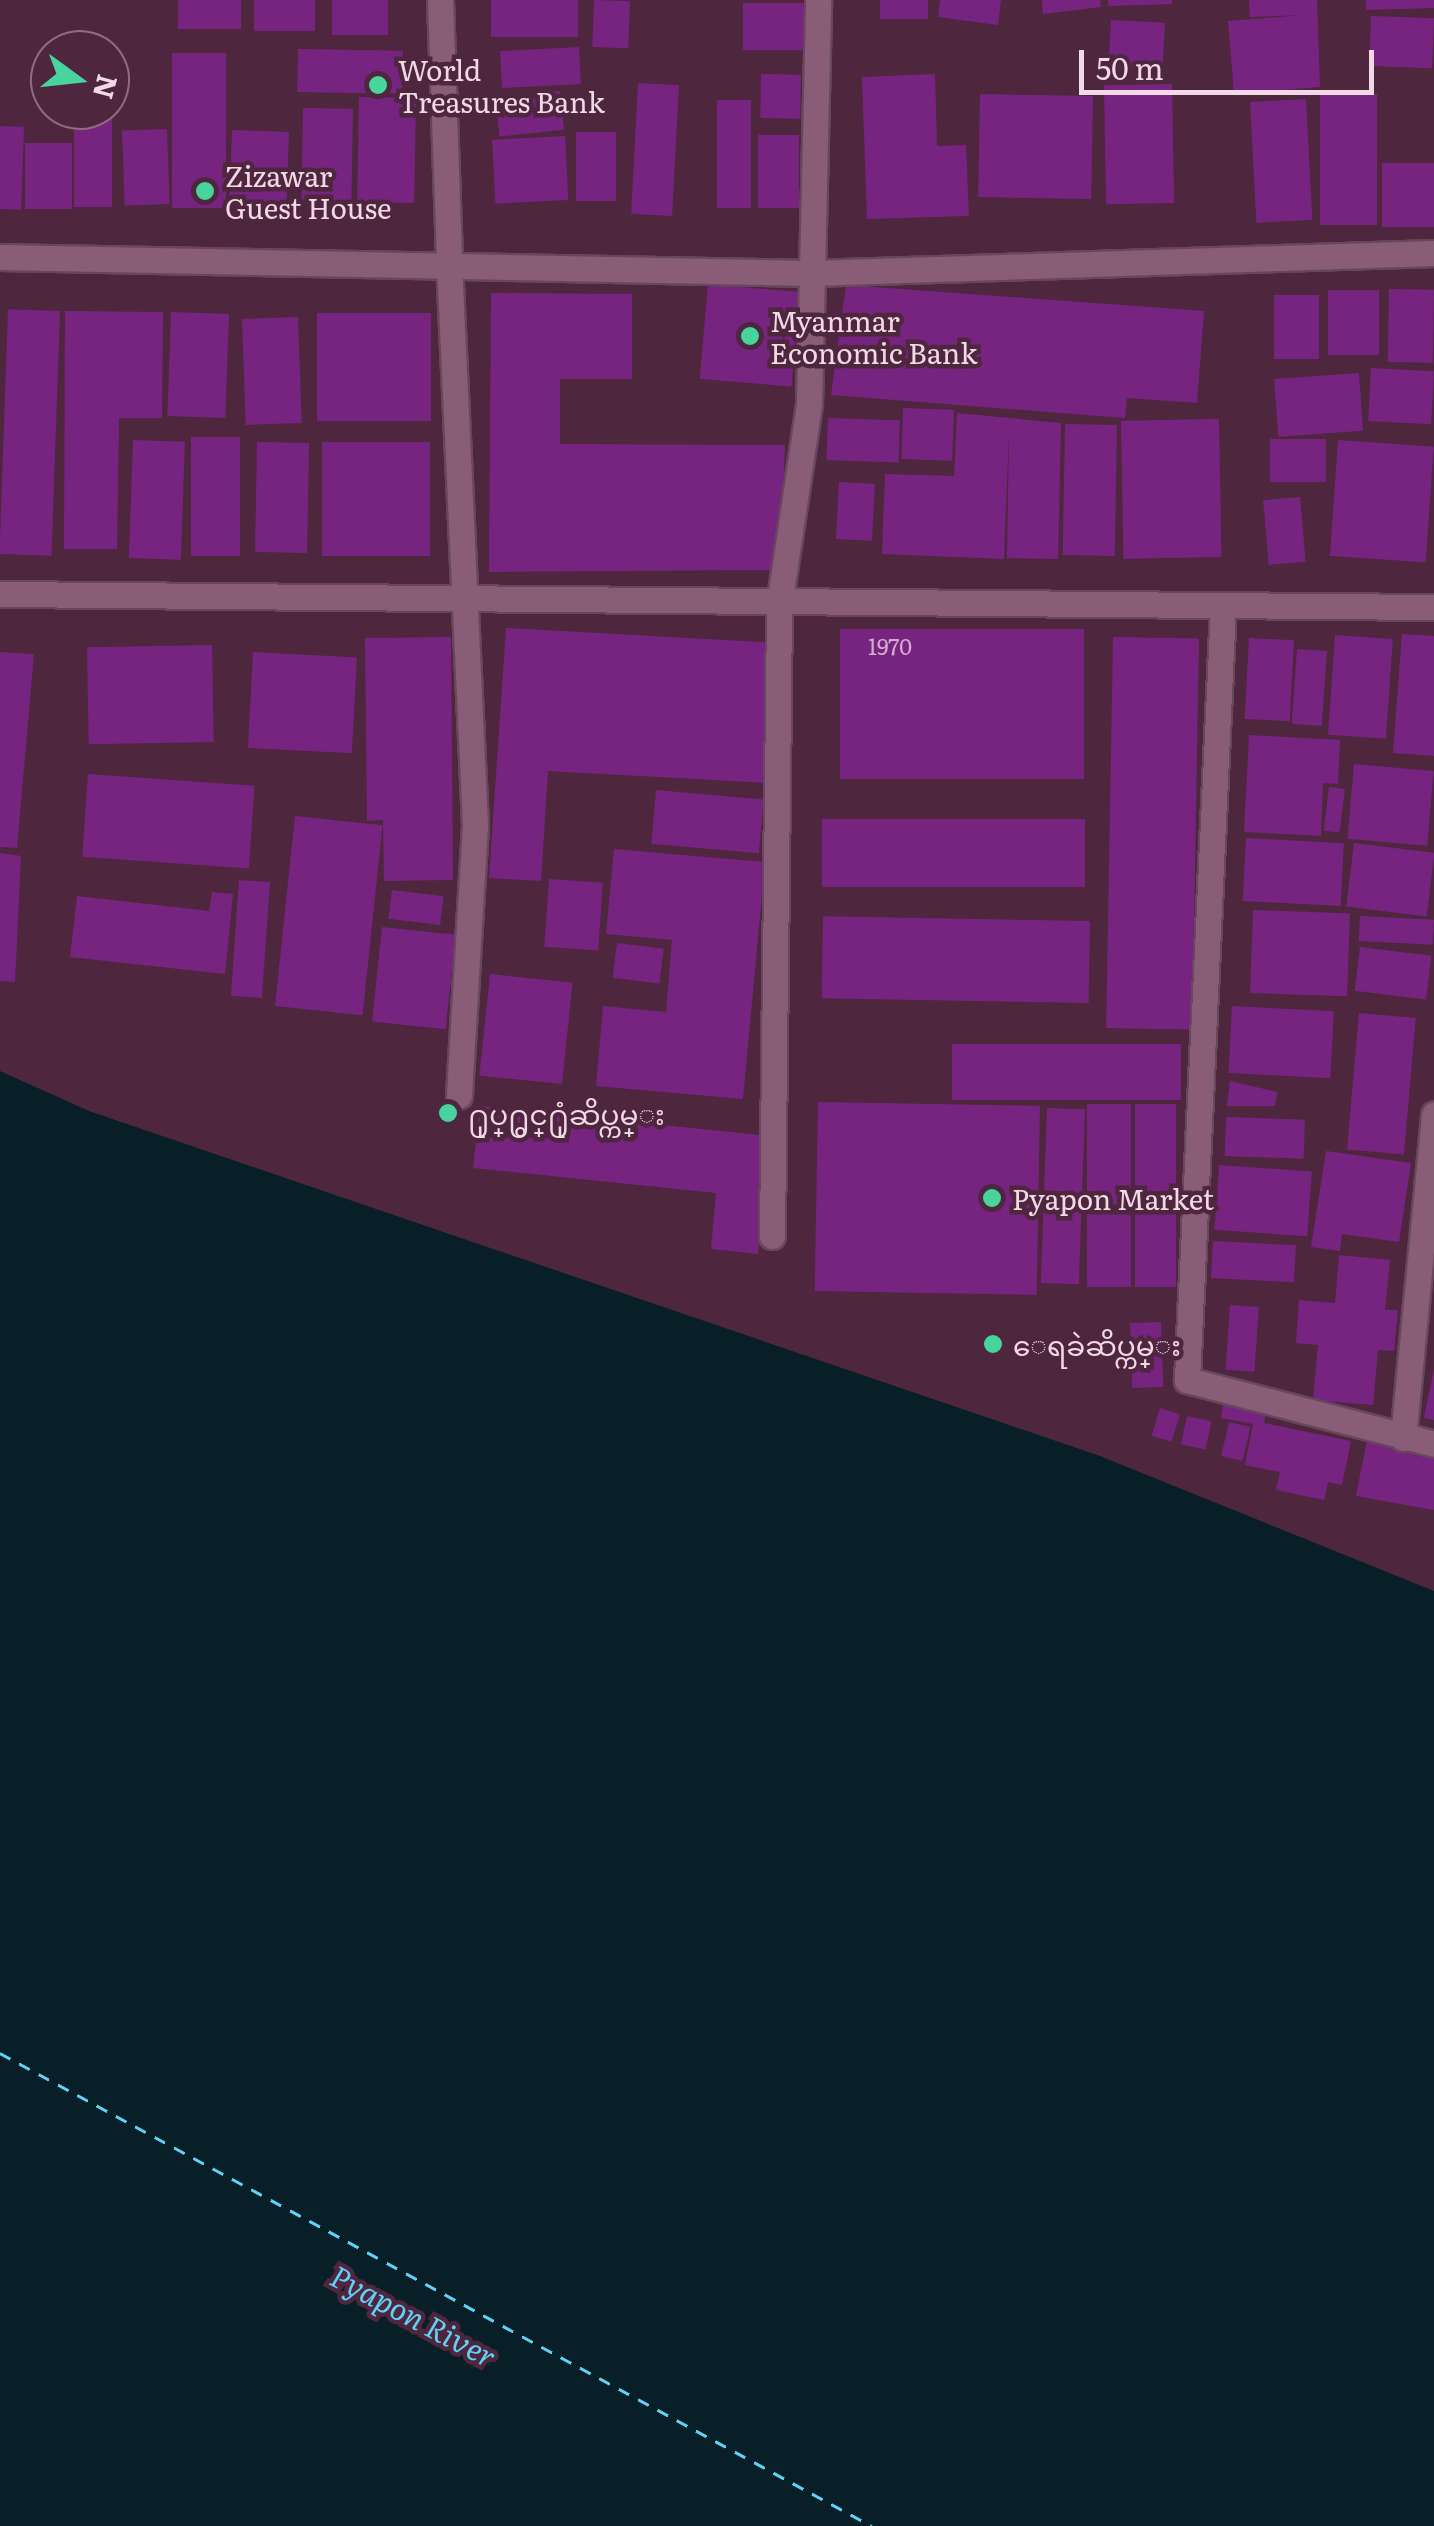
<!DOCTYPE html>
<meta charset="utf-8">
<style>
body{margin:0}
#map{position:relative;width:1434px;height:2526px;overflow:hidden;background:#4e273f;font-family:Literata,"Noto Sans Myanmar",serif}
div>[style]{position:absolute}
.water>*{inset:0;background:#081f27}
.ferry>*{height:2.5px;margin-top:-1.25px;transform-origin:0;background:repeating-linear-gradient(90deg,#60d1f7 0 12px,transparent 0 22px)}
.building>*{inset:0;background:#772481;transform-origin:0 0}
.roads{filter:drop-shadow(2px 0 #68475c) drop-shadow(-2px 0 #68475c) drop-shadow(0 2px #68475c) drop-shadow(0 -2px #68475c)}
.street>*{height:25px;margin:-12.5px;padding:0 12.5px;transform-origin:12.5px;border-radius:12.5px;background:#895d77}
.secondary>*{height:25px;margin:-12.5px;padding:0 12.5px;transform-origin:12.5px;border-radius:12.5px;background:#895d77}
.dots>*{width:28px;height:28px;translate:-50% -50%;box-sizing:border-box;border:5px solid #4e273f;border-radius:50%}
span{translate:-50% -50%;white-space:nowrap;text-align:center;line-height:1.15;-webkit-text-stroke:9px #4e273f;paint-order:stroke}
.number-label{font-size:22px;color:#d4acce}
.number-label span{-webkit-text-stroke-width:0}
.poi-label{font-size:28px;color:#f3d9e7}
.left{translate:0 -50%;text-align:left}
.water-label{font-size:30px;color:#60d1f7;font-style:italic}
.north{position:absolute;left:30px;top:30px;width:100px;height:100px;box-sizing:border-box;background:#4e273f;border:2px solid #906e82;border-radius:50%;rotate:105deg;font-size:28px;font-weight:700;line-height:40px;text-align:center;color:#f3d9e7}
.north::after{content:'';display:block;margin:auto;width:35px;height:45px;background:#48d49d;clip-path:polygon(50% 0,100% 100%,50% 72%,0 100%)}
.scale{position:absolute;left:1079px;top:50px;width:295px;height:45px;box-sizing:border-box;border:5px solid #f3d9e7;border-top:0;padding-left:12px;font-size:30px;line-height:35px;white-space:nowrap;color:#f3d9e7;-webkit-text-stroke:8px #4e273f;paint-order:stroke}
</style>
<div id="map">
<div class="water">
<i style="clip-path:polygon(0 1071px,89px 1111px,1100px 1456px,1434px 1591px,1434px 2526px,0 2526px)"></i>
</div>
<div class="ferry">
<i style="left:0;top:2053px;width:992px;rotate:28.48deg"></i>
</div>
<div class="building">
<i style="left:178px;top:0;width:63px;height:29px"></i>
<i style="left:254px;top:0;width:61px;height:31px"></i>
<i style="left:332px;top:0;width:56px;height:35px"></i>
<i style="left:491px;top:0;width:87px;height:37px"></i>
<i style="left:594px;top:0;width:36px;height:47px;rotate:2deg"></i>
<i style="left:880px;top:0;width:48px;height:19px"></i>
<i style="clip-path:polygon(940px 0,1001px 0,998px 25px,938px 17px)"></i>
<i style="clip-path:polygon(1042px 0,1100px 0,1101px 7px,1043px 14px)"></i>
<i style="clip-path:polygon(1108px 0,1172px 0,1172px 4px,1108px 6px)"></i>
<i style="clip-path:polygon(1249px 0,1317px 0,1320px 87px,1234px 94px,1228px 21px,1303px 15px,1250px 17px)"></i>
<i style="clip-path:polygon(1366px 0,1434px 0,1434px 8px,1366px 10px)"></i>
<i style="left:743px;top:3px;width:61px;height:47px"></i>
<i style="left:1371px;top:16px;width:63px;height:50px;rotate:2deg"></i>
<i style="left:1111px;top:20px;width:54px;height:48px;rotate:3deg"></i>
<i style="left:579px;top:47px;width:37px;height:79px;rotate:87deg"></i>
<i style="left:298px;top:49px;width:105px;height:43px;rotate:1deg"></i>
<i style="left:226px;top:53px;width:155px;height:54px;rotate:90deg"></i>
<i style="left:761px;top:74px;width:40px;height:44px;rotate:1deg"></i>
<i style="clip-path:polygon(935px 74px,937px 146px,966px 145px,969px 216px,867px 219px,862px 77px)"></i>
<i style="left:638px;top:83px;width:41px;height:131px;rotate:3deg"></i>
<i style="left:1172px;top:84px;width:119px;height:68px;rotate:89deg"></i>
<i style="left:560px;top:91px;width:39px;height:65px;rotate:84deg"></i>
<i style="left:980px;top:94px;width:113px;height:103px;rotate:1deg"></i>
<i style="left:1320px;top:94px;width:57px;height:131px"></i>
<i style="left:359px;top:97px;width:57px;height:105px;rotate:1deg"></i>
<i style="left:1306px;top:99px;width:121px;height:56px;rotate:87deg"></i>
<i style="left:717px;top:100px;width:34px;height:108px"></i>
<i style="left:303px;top:108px;width:50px;height:93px;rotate:1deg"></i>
<i style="left:74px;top:110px;width:38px;height:97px"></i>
<i style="left:0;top:126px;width:24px;height:83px;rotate:2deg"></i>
<i style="left:167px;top:129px;width:75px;height:45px;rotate:88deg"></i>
<i style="left:232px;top:130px;width:57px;height:82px;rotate:2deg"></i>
<i style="left:576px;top:132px;width:40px;height:69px"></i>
<i style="left:758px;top:135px;width:41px;height:73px"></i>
<i style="left:565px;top:136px;width:64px;height:73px;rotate:87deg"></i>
<i style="left:25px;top:143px;width:47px;height:66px"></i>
<i style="left:1434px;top:163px;width:64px;height:52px;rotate:90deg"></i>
<i style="left:708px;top:284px;width:92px;height:95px;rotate:5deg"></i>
<i style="clip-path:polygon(846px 285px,1204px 311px,1197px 403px,1127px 398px,1125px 418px,831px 395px)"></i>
<i style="left:1389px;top:289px;width:45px;height:73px;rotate:1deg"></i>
<i style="left:1328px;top:290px;width:51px;height:65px"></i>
<i style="clip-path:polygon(491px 293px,632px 294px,632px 379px,560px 379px,560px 444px,785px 445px,780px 570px,489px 572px)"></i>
<i style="left:1274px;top:295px;width:45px;height:64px"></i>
<i style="left:60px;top:311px;width:245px;height:52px;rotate:92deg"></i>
<i style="clip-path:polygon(65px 311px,163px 312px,162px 418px,119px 418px,117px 549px,64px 549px)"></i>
<i style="left:171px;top:312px;width:58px;height:104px;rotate:2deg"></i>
<i style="left:317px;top:313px;width:114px;height:108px"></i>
<i style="left:298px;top:317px;width:106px;height:56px;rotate:88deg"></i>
<i style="left:1371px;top:368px;width:63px;height:53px;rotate:3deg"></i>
<i style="left:1359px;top:373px;width:58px;height:85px;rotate:86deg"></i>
<i style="left:903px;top:408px;width:51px;height:51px;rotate:2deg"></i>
<i style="clip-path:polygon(957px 413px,1061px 423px,1058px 559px,1007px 558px,1009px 431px,1004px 559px,882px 554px,885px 474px,954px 476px)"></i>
<i style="left:828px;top:418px;width:72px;height:42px;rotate:2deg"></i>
<i style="left:1219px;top:419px;width:138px;height:98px;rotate:89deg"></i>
<i style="left:1065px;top:424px;width:52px;height:131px;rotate:1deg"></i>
<i style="left:191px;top:437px;width:49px;height:119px"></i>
<i style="left:1270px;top:439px;width:56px;height:43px"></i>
<i style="left:133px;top:440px;width:52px;height:118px;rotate:2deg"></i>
<i style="left:1338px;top:440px;width:96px;height:116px;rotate:4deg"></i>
<i style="left:257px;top:442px;width:52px;height:110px;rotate:1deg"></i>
<i style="left:322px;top:442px;width:108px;height:114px"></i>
<i style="left:839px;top:482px;width:36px;height:57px;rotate:3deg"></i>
<i style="left:1300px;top:497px;width:65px;height:37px;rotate:85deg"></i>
<i style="clip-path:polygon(506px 628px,777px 643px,768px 783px,548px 771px,541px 881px,489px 878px)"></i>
<i style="left:1084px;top:629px;width:150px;height:244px;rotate:90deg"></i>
<i style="clip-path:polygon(1402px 634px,1434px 636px,1434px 756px,1393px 753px)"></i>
<i style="left:1335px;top:635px;width:58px;height:100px;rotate:4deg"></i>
<i style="clip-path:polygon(451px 637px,453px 880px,384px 881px,383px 820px,367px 821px,365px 638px)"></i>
<i style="left:1113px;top:637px;width:86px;height:391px;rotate:1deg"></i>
<i style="left:1249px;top:638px;width:45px;height:81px;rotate:3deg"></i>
<i style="left:212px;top:645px;width:97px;height:125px;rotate:89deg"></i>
<i style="left:1297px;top:649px;width:30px;height:75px;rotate:4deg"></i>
<i style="clip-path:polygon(0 652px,34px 654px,17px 848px,0 847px)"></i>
<i style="left:253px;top:652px;width:104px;height:96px;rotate:3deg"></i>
<i style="clip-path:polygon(1249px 735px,1340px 740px,1338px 784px,1323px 783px,1321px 836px,1244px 832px)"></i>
<i style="left:1354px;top:764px;width:80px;height:75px;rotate:5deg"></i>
<i style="left:88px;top:774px;width:167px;height:83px;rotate:4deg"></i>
<i style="left:1329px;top:787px;width:16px;height:44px;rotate:7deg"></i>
<i style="left:656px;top:790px;width:108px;height:54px;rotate:5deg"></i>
<i style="left:295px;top:816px;width:88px;height:191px;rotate:6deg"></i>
<i style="left:822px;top:819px;width:263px;height:68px"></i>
<i style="left:1246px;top:838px;width:98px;height:63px;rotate:3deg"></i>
<i style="left:1354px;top:843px;width:81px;height:64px;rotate:7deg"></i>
<i style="clip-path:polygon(614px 849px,765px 862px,743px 1099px,596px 1086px,603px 1006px,666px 1012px,672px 940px,606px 934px)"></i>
<i style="clip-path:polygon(0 853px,21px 856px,15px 982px,0 981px)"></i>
<i style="left:549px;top:879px;width:54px;height:68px;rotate:4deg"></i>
<i style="left:239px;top:880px;width:31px;height:116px;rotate:4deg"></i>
<i style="left:392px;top:890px;width:52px;height:29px;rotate:7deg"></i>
<i style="clip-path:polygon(212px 892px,233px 894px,225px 974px,70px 957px,77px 896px,209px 911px)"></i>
<i style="left:1253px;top:910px;width:97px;height:83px;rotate:2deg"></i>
<i style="left:1360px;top:916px;width:74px;height:25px;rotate:3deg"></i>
<i style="left:1090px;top:921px;width:82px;height:267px;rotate:91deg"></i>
<i style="left:382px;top:927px;width:74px;height:95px;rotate:6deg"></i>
<i style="left:617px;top:943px;width:47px;height:35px;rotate:7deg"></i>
<i style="left:1360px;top:947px;width:72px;height:44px;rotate:7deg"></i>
<i style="left:490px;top:974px;width:83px;height:102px;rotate:6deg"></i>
<i style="left:1232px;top:1006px;width:102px;height:67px;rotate:3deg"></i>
<i style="left:1359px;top:1013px;width:57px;height:137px;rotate:5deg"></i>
<i style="left:952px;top:1044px;width:229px;height:56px"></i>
<i style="clip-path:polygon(1230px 1081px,1277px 1092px,1275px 1106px,1227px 1106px)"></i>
<i style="left:818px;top:1102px;width:222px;height:189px;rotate:1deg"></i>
<i style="left:1087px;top:1104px;width:44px;height:183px"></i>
<i style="left:1135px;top:1104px;width:41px;height:183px"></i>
<i style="clip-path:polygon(480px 1106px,770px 1136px,758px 1254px,711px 1249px,716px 1193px,473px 1168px)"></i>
<i style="left:1047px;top:1108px;width:38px;height:175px;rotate:2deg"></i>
<i style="left:1226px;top:1117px;width:79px;height:39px;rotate:2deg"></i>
<i style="clip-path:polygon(1326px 1151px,1411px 1163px,1399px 1242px,1342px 1234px,1340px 1251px,1311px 1247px)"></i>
<i style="left:1219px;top:1165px;width:93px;height:65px;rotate:4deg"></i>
<i style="left:1213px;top:1241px;width:83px;height:37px;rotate:3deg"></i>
<i style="clip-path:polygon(1339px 1255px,1390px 1260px,1385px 1310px,1398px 1310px,1394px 1351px,1378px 1350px,1373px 1405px,1313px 1400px,1318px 1345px,1296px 1343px,1299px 1300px,1335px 1303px)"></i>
<i style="left:1230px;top:1305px;width:29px;height:65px;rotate:4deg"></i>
<i style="left:1161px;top:1322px;width:65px;height:31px;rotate:88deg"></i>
<i style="clip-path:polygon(1434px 1369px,1434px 1420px,1424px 1418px)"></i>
<i style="clip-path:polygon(1223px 1404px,1266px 1413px,1264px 1423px,1351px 1441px,1342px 1485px,1328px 1482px,1324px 1500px,1276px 1490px,1280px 1472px,1245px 1465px,1253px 1424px,1221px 1418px)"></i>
<i style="left:1160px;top:1408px;width:21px;height:29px;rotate:17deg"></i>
<i style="left:1187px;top:1416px;width:25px;height:29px;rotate:12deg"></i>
<i style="left:1229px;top:1422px;width:22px;height:35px;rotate:13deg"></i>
<i style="clip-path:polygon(1367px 1440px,1434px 1453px,1434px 1510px,1356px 1496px)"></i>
</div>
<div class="roads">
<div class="street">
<i style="left:449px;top:263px;width:563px;rotate:87.35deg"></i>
<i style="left:475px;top:825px;width:271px;rotate:93.4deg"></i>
<i style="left:0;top:594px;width:1434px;rotate:0.52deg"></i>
<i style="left:1223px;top:607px;width:774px;rotate:92.67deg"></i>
<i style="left:1187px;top:1380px;width:255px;rotate:14.5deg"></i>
<i style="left:772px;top:1236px;width:631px;rotate:-89.36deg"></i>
<i style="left:779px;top:605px;width:202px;rotate:-81.5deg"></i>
<i style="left:809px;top:405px;width:405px;rotate:-88.7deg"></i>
<i style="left:1403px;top:1438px;width:325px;rotate:-84.5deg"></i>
</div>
<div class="secondary">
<i style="left:440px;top:0;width:263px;rotate:88deg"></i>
<i style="left:0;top:257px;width:811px;rotate:1.13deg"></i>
<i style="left:811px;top:273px;width:623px;rotate:-1.84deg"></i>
</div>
</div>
<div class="dots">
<i style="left:378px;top:85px;background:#48d49d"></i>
<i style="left:205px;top:191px;background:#48d49d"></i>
<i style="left:750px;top:336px;background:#48d49d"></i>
<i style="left:448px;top:1113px;background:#48d49d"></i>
<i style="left:992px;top:1198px;background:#48d49d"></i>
<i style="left:993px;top:1344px;background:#48d49d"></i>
</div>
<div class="number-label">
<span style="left:890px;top:646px">1970</span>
</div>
<div class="poi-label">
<span class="left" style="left:398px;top:85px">World<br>Treasures Bank</span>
<span class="left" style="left:225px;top:191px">Zizawar<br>Guest House</span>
<span class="left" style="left:770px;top:336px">Myanmar<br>Economic Bank</span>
<span class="left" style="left:468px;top:1113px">႐ုပ္႐ွင္႐ုံဆိပ္ကမ္း</span>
<span class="left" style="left:1012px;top:1198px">Pyapon Market</span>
<span class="left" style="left:1013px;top:1344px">ေရခဲဆိပ္ကမ္း</span>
</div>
<div class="water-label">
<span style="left:414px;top:2315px;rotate:28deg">Pyapon River</span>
</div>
<div class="north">N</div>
<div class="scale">50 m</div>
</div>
